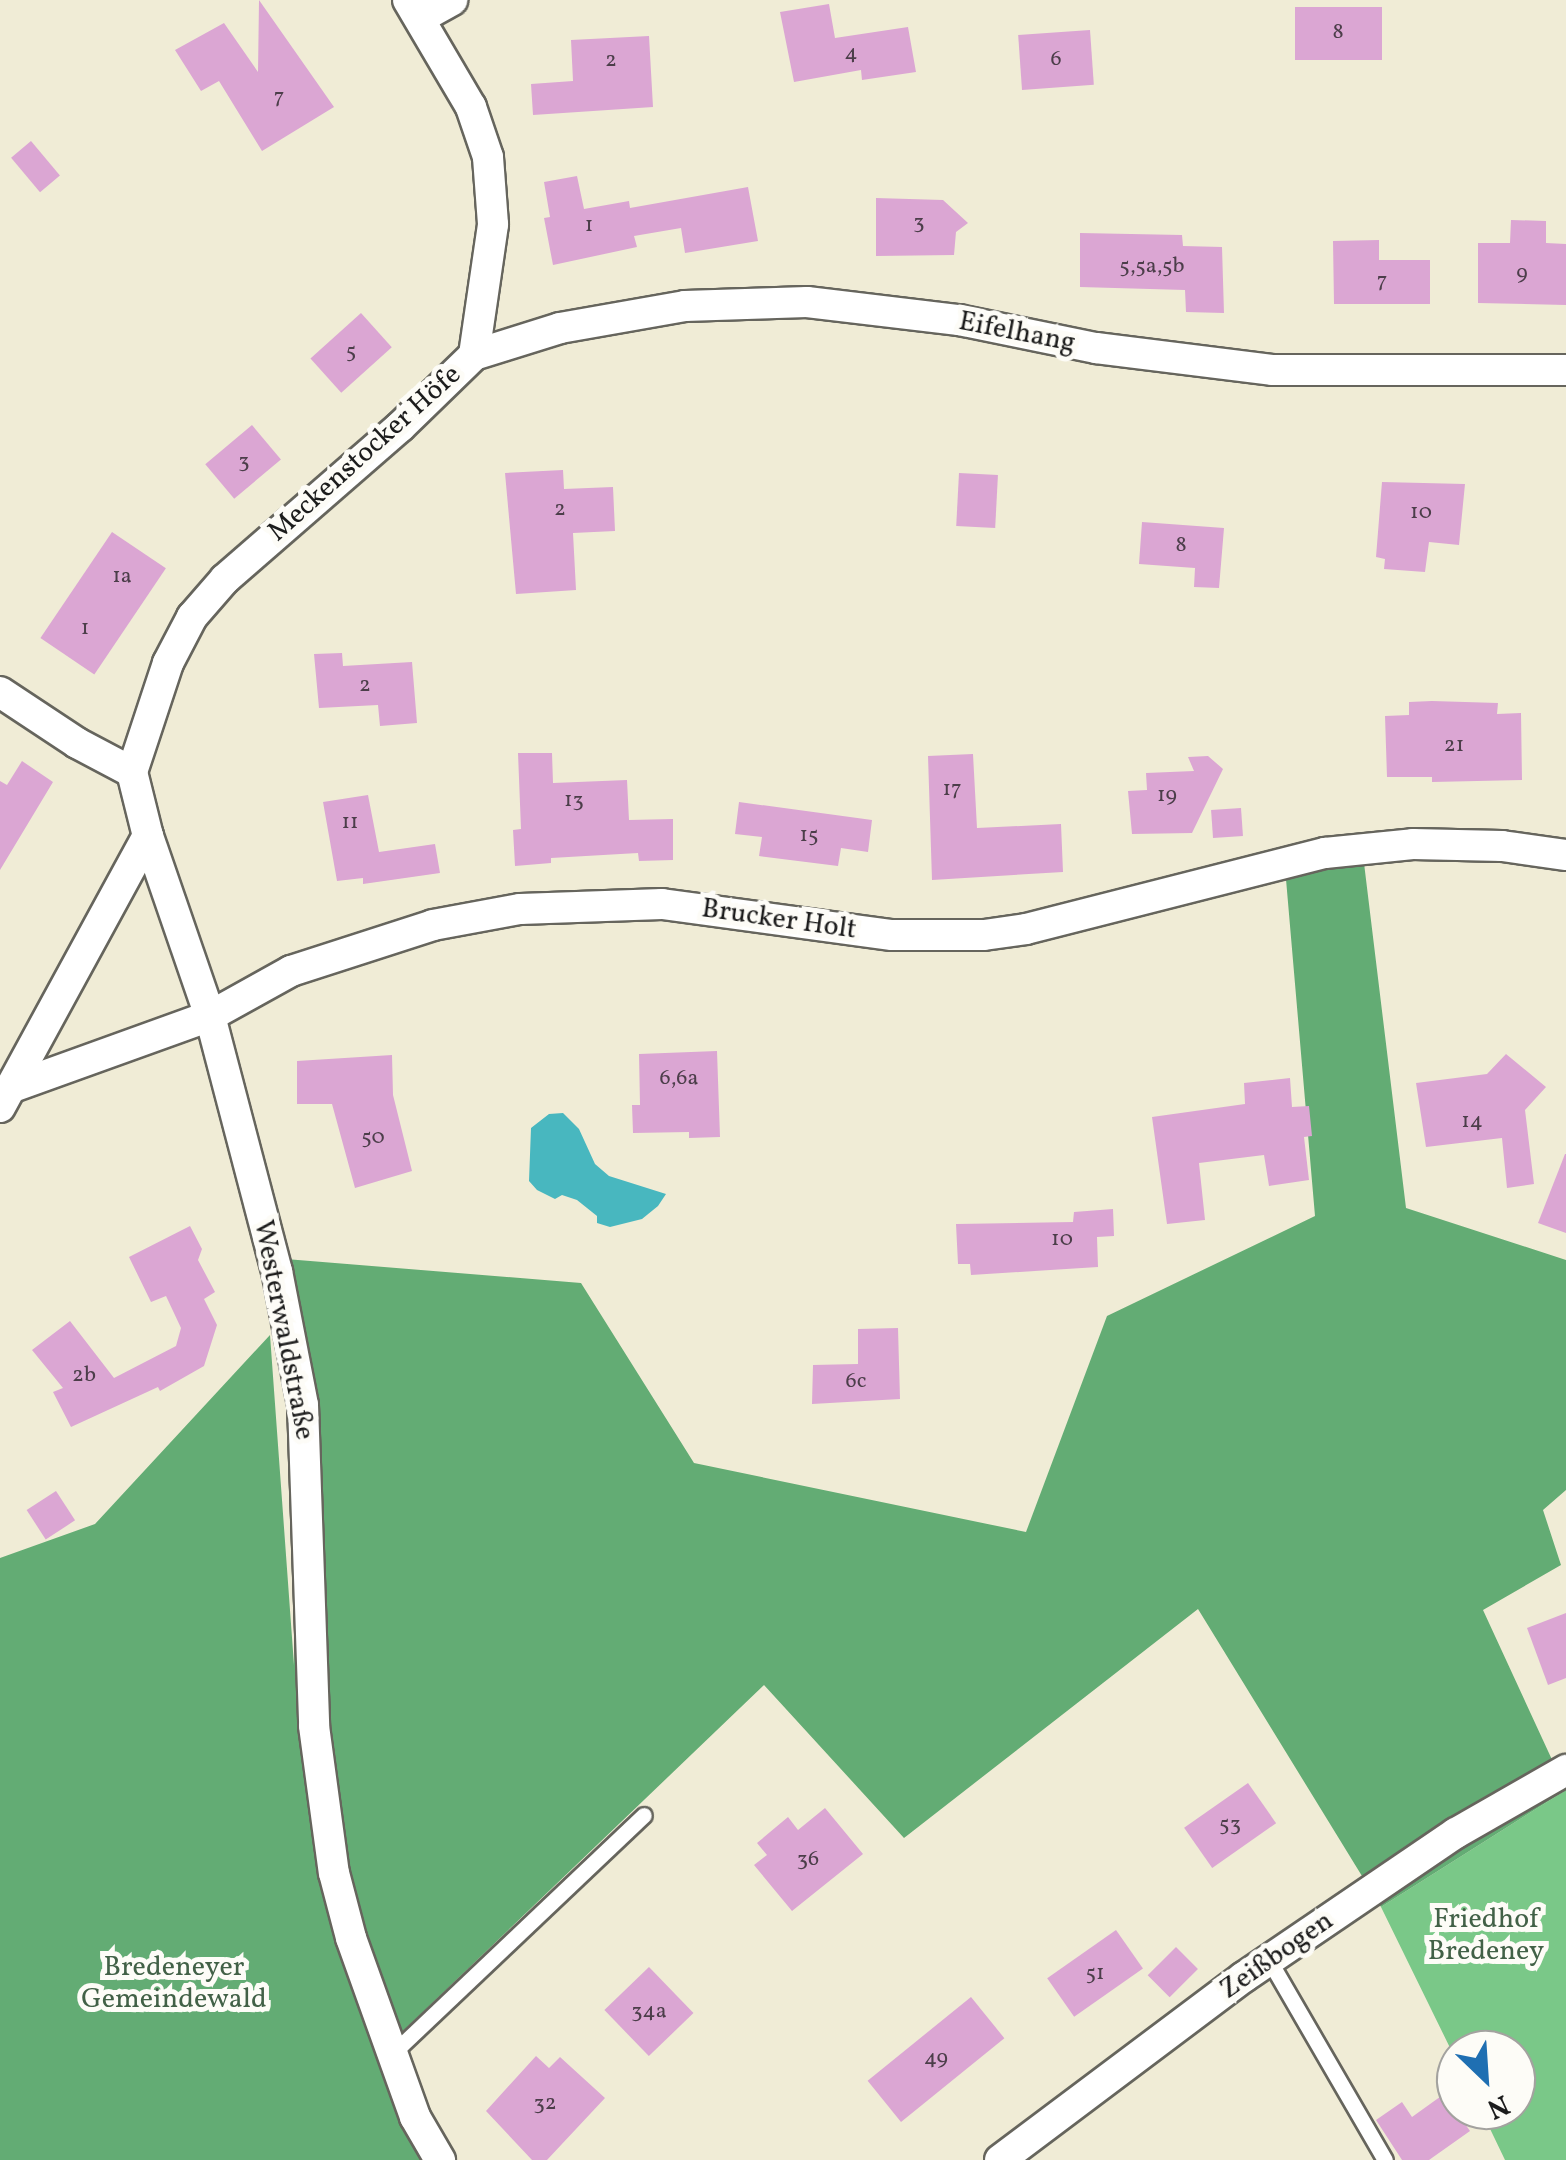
<!DOCTYPE html>
<meta charset="utf-8">
<style>
body{margin:0}
#map{position:relative;width:1566px;height:2160px;overflow:hidden;background:#f0ecd6;font-family:Vollkorn,serif}
div>[style]{position:absolute}
.green>*{inset:0;background:#7ac888}
.forest>*{inset:0;background:#63ac74}
.water>*{inset:0;background:#48b7bf}
.building>*{inset:0;background:#dba6d3;transform-origin:0 0}
.roads{filter:drop-shadow(2px 0 #66655d) drop-shadow(-2px 0 #66655d) drop-shadow(0 2px #66655d) drop-shadow(0 -2px #66655d)}
.service>*{height:15px;margin:-7.5px;padding:0 7.5px;transform-origin:7.5px;border-radius:7.5px;background:#fff}
.minor>*{height:30px;margin:-15px;padding:0 15px;transform-origin:15px;border-radius:15px;background:#fff}
span{translate:-50% -50%;white-space:nowrap;text-align:center;line-height:1.15;-webkit-text-stroke:10px #fdfcf7;paint-order:stroke}
.number-label{font-size:22px;color:#4c3e4a}
.number-label span{-webkit-text-stroke-width:0}
.street-label{font-size:28px;color:#1c1c1c}
.park-label{font-size:28px;color:#426147}
.north{position:absolute;left:1436px;top:2030px;width:100px;height:100px;box-sizing:border-box;background:#fdfcf7;border:2px solid #a3a29f;border-radius:50%;rotate:155deg;font-size:28px;font-weight:700;line-height:40px;text-align:center;color:#1c1c1c}
.north::after{content:'';display:block;margin:auto;width:35px;height:45px;background:#1f6fb2;clip-path:polygon(50% 0,100% 100%,50% 72%,0 100%)}
</style>
<div id="map">
<div class="green">
<i style="clip-path:polygon(1566px 1790px,1566px 2160px,1505px 2160px,1481px 2110px,1516px 2110px,1516px 2050px,1456px 2050px,1456px 2060px,1381px 1907px)"></i>
</div>
<div class="forest">
<i style="clip-path:polygon(1284px 856px,1364px 863px,1406px 1208px,1566px 1260px,1566px 1490px,1543px 1510px,1561px 1565px,1483px 1610px,1566px 1790px,1381px 1907px,1198px 1609px,904px 1838px,764px 1685px,380px 2053px,402px 2126px,423px 2160px,0 2160px,0 1558px,95px 1524px,270px 1335px,294px 1665px,298px 1452px,261px 1257px,581px 1283px,694px 1463px,1026px 1532px,1107px 1316px,1315px 1216px)"></i>
</div>
<div class="water">
<i style="clip-path:polygon(563px 1113px,579px 1129px,595px 1164px,609px 1176px,666px 1194px,658px 1206px,642px 1219px,610px 1227px,597px 1223px,597px 1216px,577px 1200px,562px 1195px,555px 1199px,537px 1190px,529px 1181px,531px 1128px,549px 1114px)"></i>
</div>
<div class="building">
<i style="clip-path:polygon(259px 0,334px 107px,262px 151px,219px 81px,201px 91px,175px 50px,224px 23px,258px 72px)"></i>
<i style="clip-path:polygon(829px 4px,835px 38px,908px 27px,916px 72px,862px 80px,861px 70px,794px 82px,780px 12px)"></i>
<i style="left:1295px;top:7px;width:87px;height:53px"></i>
<i style="left:1090px;top:30px;width:55px;height:72px;rotate:86deg"></i>
<i style="clip-path:polygon(649px 36px,653px 107px,533px 115px,531px 84px,573px 81px,571px 40px)"></i>
<i style="left:31px;top:141px;width:45px;height:26px;rotate:50deg"></i>
<i style="clip-path:polygon(577px 176px,584px 209px,629px 201px,630px 208px,748px 187px,758px 241px,685px 253px,681px 228px,634px 236px,637px 247px,553px 265px,544px 218px,550px 217px,544px 182px)"></i>
<i style="clip-path:polygon(876px 198px,943px 200px,968px 223px,956px 232px,954px 255px,876px 256px)"></i>
<i style="clip-path:polygon(1511px 220px,1546px 221px,1546px 243px,1566px 244px,1566px 305px,1478px 303px,1478px 243px,1510px 243px)"></i>
<i style="clip-path:polygon(1080px 233px,1182px 235px,1183px 246px,1222px 247px,1224px 313px,1186px 312px,1185px 290px,1080px 287px)"></i>
<i style="clip-path:polygon(1379px 240px,1379px 260px,1430px 260px,1430px 304px,1334px 304px,1333px 241px)"></i>
<i style="left:361px;top:313px;width:46px;height:68px;rotate:48deg"></i>
<i style="left:252px;top:425px;width:45px;height:61px;rotate:50deg"></i>
<i style="clip-path:polygon(563px 470px,564px 489px,613px 487px,615px 531px,573px 533px,576px 590px,516px 594px,505px 473px)"></i>
<i style="left:959px;top:473px;width:39px;height:53px;rotate:3deg"></i>
<i style="clip-path:polygon(1382px 482px,1465px 484px,1459px 545px,1429px 542px,1425px 572px,1384px 569px,1385px 559px,1376px 557px)"></i>
<i style="clip-path:polygon(1142px 522px,1224px 528px,1219px 588px,1194px 587px,1195px 568px,1139px 564px)"></i>
<i style="left:112px;top:532px;width:65px;height:128px;rotate:34deg"></i>
<i style="clip-path:polygon(342px 653px,343px 666px,412px 662px,417px 723px,380px 726px,378px 705px,319px 708px,314px 654px)"></i>
<i style="clip-path:polygon(1432px 701px,1498px 703px,1497px 714px,1521px 713px,1522px 780px,1432px 782px,1432px 777px,1387px 777px,1385px 716px,1409px 715px,1409px 702px)"></i>
<i style="clip-path:polygon(518px 753px,552px 753px,553px 783px,627px 780px,629px 820px,673px 819px,673px 860px,639px 861px,638px 853px,551px 858px,551px 863px,515px 866px,513px 830px,521px 829px)"></i>
<i style="clip-path:polygon(973px 754px,977px 828px,1061px 824px,1063px 872px,932px 880px,928px 756px)"></i>
<i style="clip-path:polygon(1208px 756px,1223px 769px,1192px 833px,1132px 834px,1128px 791px,1147px 790px,1146px 773px,1194px 771px,1188px 757px)"></i>
<i style="clip-path:polygon(22px 761px,53px 782px,0 870px,0 781px,7px 785px)"></i>
<i style="clip-path:polygon(368px 795px,379px 852px,435px 844px,440px 873px,363px 884px,363px 878px,337px 881px,323px 802px)"></i>
<i style="clip-path:polygon(739px 802px,872px 820px,868px 852px,841px 848px,838px 866px,759px 856px,762px 837px,735px 834px)"></i>
<i style="left:1241px;top:808px;width:28px;height:30px;rotate:86deg"></i>
<i style="clip-path:polygon(717px 1051px,720px 1137px,689px 1138px,689px 1132px,633px 1133px,632px 1105px,640px 1105px,639px 1054px)"></i>
<i style="clip-path:polygon(1506px 1054px,1546px 1087px,1525px 1110px,1534px 1184px,1507px 1188px,1502px 1138px,1426px 1147px,1416px 1083px,1487px 1074px)"></i>
<i style="clip-path:polygon(392px 1055px,393px 1095px,412px 1171px,355px 1188px,332px 1104px,297px 1104px,297px 1061px)"></i>
<i style="clip-path:polygon(1290px 1078px,1292px 1107px,1309px 1106px,1312px 1136px,1304px 1137px,1309px 1180px,1269px 1186px,1264px 1155px,1199px 1163px,1205px 1220px,1167px 1224px,1152px 1117px,1245px 1104px,1244px 1083px)"></i>
<i style="clip-path:polygon(1565px 1154px,1566px 1154px,1566px 1233px,1538px 1223px)"></i>
<i style="clip-path:polygon(1113px 1209px,1114px 1236px,1097px 1237px,1098px 1267px,971px 1275px,970px 1264px,958px 1264px,956px 1224px,1073px 1222px,1074px 1212px)"></i>
<i style="clip-path:polygon(190px 1226px,202px 1249px,198px 1260px,215px 1292px,204px 1299px,217px 1325px,204px 1366px,160px 1391px,158px 1387px,71px 1427px,53px 1392px,63px 1388px,32px 1350px,70px 1321px,114px 1378px,176px 1346px,181px 1328px,166px 1296px,151px 1302px,129px 1257px)"></i>
<i style="clip-path:polygon(898px 1328px,900px 1399px,812px 1404px,813px 1365px,858px 1364px,858px 1329px)"></i>
<i style="left:56px;top:1491px;width:35px;height:35px;rotate:57deg"></i>
<i style="clip-path:polygon(1566px 1613px,1566px 1678px,1548px 1685px,1527px 1628px)"></i>
<i style="left:1248px;top:1783px;width:49px;height:78px;rotate:55deg"></i>
<i style="clip-path:polygon(825px 1808px,863px 1854px,792px 1911px,754px 1865px,767px 1855px,757px 1843px,788px 1817px,798px 1830px)"></i>
<i style="left:1116px;top:1930px;width:47px;height:84px;rotate:55deg"></i>
<i style="left:1176px;top:1947px;width:31px;height:40px;rotate:45deg"></i>
<i style="left:649px;top:1967px;width:64px;height:62px;rotate:46deg"></i>
<i style="left:971px;top:1997px;width:53px;height:133px;rotate:51deg"></i>
<i style="clip-path:polygon(536px 2056px,549px 2068px,560px 2057px,605px 2098px,547px 2160px,532px 2160px,486px 2111px)"></i>
<i style="clip-path:polygon(1444px 2094px,1470px 2131px,1429px 2160px,1402px 2160px,1376px 2120px,1402px 2102px,1412px 2117px)"></i>
</div>
<div class="roads">
<div class="service">
<i style="left:1269px;top:1960px;width:231px;rotate:59.9deg"></i>
<i style="left:392px;top:2054px;width:347px;rotate:-43.5deg"></i>
</div>
<div class="minor">
<i style="left:420px;top:18px;width:37px;rotate:-29deg"></i>
<i style="left:474px;top:355px;width:90px;rotate:-17.4deg"></i>
<i style="left:560px;top:328px;width:127px;rotate:-10deg"></i>
<i style="left:685px;top:306px;width:122px;rotate:-1.9deg"></i>
<i style="left:807px;top:302px;width:153px;rotate:6.8deg"></i>
<i style="left:959px;top:320px;width:140px;rotate:11.6deg"></i>
<i style="left:1096px;top:348px;width:177px;rotate:7.1deg"></i>
<i style="left:1272px;top:370px;width:294px"></i>
<i style="left:0;top:692px;width:92px;rotate:33.5deg"></i>
<i style="left:77px;top:743px;width:62px;rotate:27.8deg"></i>
<i style="left:132px;top:772px;width:66px;rotate:76deg"></i>
<i style="left:148px;top:836px;width:190px;rotate:71deg"></i>
<i style="left:210px;top:1016px;width:264px;rotate:75.3deg"></i>
<i style="left:277px;top:1271px;width:136px;rotate:79deg"></i>
<i style="left:303px;top:1405px;width:321px;rotate:88deg"></i>
<i style="left:314px;top:1726px;width:148px;rotate:82.3deg"></i>
<i style="left:334px;top:1873px;width:67px;rotate:75.3deg"></i>
<i style="left:351px;top:1938px;width:190px;rotate:70.3deg"></i>
<i style="left:415px;top:2117px;width:50px;rotate:59.8deg"></i>
<i style="left:132px;top:772px;width:115px;rotate:-71.7deg"></i>
<i style="left:168px;top:663px;width:52px;rotate:-62.4deg"></i>
<i style="left:192px;top:617px;width:50px;rotate:-49deg"></i>
<i style="left:225px;top:579px;width:232px;rotate:-41deg"></i>
<i style="left:400px;top:427px;width:103px;rotate:-44.2deg"></i>
<i style="left:474px;top:355px;width:132px;rotate:-81.7deg"></i>
<i style="left:493px;top:224px;width:67px;rotate:-94.3deg"></i>
<i style="left:488px;top:157px;width:53px;rotate:-108.8deg"></i>
<i style="left:471px;top:107px;width:124px;rotate:-120.5deg"></i>
<i style="left:13px;top:1087px;width:209px;rotate:-19.8deg"></i>
<i style="left:210px;top:1016px;width:93px;rotate:-29.1deg"></i>
<i style="left:291px;top:971px;width:149px;rotate:-17.9deg"></i>
<i style="left:433px;top:925px;width:88px;rotate:-10.4deg"></i>
<i style="left:520px;top:909px;width:142px;rotate:-2deg"></i>
<i style="left:662px;top:904px;width:232px;rotate:7.7deg"></i>
<i style="left:892px;top:935px;width:92px"></i>
<i style="left:984px;top:935px;width:42px;rotate:-8.1deg"></i>
<i style="left:1026px;top:929px;width:309px;rotate:-14.3deg"></i>
<i style="left:1325px;top:853px;width:88px;rotate:-5.8deg"></i>
<i style="left:1413px;top:844px;width:89px;rotate:1.3deg"></i>
<i style="left:1502px;top:846px;width:65px;rotate:8deg"></i>
<i style="left:0;top:1107px;width:309px;rotate:-61.4deg"></i>
<i style="left:1000px;top:2160px;width:305px;rotate:-36.9deg"></i>
<i style="left:1244px;top:1977px;width:256px;rotate:-34.2deg"></i>
<i style="left:1456px;top:1833px;width:127px;rotate:-29.8deg"></i>
</div>
</div>
<div class="number-label">
<span style="left:1338px;top:33px">8</span>
<span style="left:851px;top:54px">4</span>
<span style="left:1056px;top:60px">6</span>
<span style="left:611px;top:61px">2</span>
<span style="left:279px;top:98px">7</span>
<span style="left:919px;top:223px">3</span>
<span style="left:589px;top:226px">1</span>
<span style="left:1152px;top:267px">5,5a,5b</span>
<span style="left:1522px;top:274px">9</span>
<span style="left:1382px;top:282px">7</span>
<span style="left:351px;top:352px">5</span>
<span style="left:244px;top:462px">3</span>
<span style="left:560px;top:510px">2</span>
<span style="left:1421px;top:513px">10</span>
<span style="left:1181px;top:546px">8</span>
<span style="left:122px;top:577px">1a</span>
<span style="left:85px;top:629px">1</span>
<span style="left:365px;top:686px">2</span>
<span style="left:1454px;top:746px">21</span>
<span style="left:952px;top:790px">17</span>
<span style="left:1167px;top:796px">19</span>
<span style="left:574px;top:801px">13</span>
<span style="left:350px;top:823px">11</span>
<span style="left:809px;top:836px">15</span>
<span style="left:679px;top:1079px">6,6a</span>
<span style="left:1472px;top:1122px">14</span>
<span style="left:373px;top:1138px">50</span>
<span style="left:1062px;top:1240px">10</span>
<span style="left:84px;top:1376px">2b</span>
<span style="left:856px;top:1382px">6c</span>
<span style="left:1230px;top:1825px">53</span>
<span style="left:808px;top:1860px">36</span>
<span style="left:1095px;top:1974px">51</span>
<span style="left:649px;top:2012px">34a</span>
<span style="left:936px;top:2059px">49</span>
<span style="left:545px;top:2104px">32</span>
</div>
<div class="street-label">
<span style="left:1017px;top:333px;rotate:11deg">Eifelhang</span>
<span style="left:365px;top:454px;rotate:-42deg">Meckenstocker Höfe</span>
<span style="left:779px;top:920px;rotate:8deg">Brucker Holt</span>
<span style="left:283px;top:1330px;rotate:79deg">Westerwaldstraße</span>
<span style="left:1277px;top:1956px;rotate:-35deg">Zeißbogen</span>
</div>
<div class="park-label">
<span style="left:1486px;top:1936px">Friedhof<br>Bredeney</span>
<span style="left:174px;top:1984px">Bredeneyer<br>Gemeindewald</span>
</div>
<div class="north">N</div>
</div>
